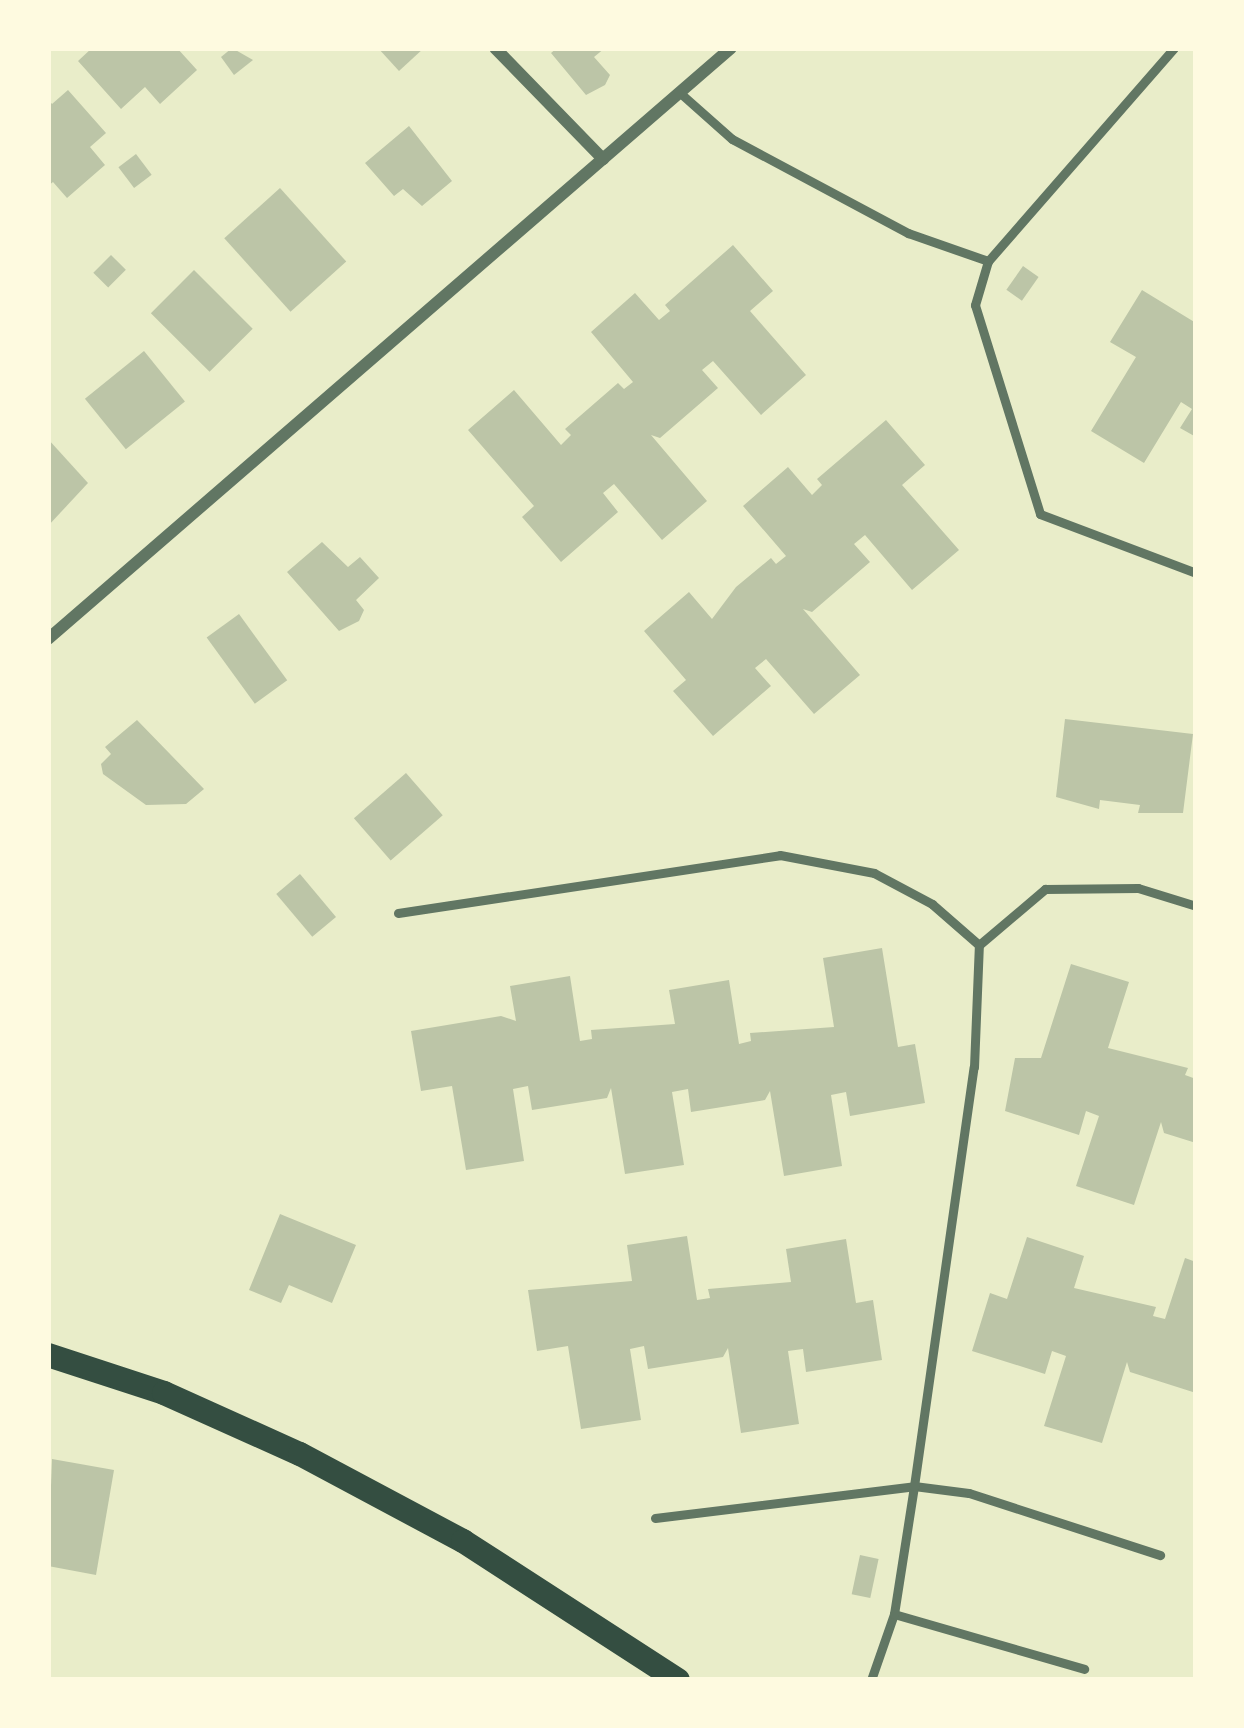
<!DOCTYPE html>
<style>
body{margin:0}
#map{position:relative;width:1244px;height:1728px;overflow:hidden;background:#e9edc9;font-family:Montserrat,sans-serif}
div>[style]{position:absolute}
.building>*{inset:0;background:#bcc5a7;transform-origin:0 0}
.service>*{height:9px;margin:-4.5px;padding:0 4.5px;transform-origin:4.5px;border-radius:4.5px;background:#617663}
.minor>*{height:12px;margin:-6px;padding:0 6px;transform-origin:6px;border-radius:6px;background:#617663}
.secondary>*{height:24px;margin:-12px;padding:0 12px;transform-origin:12px;border-radius:12px;background:#344e41}
span{translate:-50% -50%;white-space:nowrap;text-align:center;line-height:1.15;-webkit-text-stroke:9px #fefae0;paint-order:stroke}
.frame{position:absolute;inset:0;border:51px solid #fefae0;pointer-events:none}
</style>
<div id="map">
<div class="building">
<i style="clip-path:polygon(92px 48px,177px 48px,197px 70px,160px 104px,145px 87px,121px 109px,78px 61px)"></i>
<i style="clip-path:polygon(232px 48px,253px 60px,234px 75px,221px 57px)"></i>
<i style="clip-path:polygon(378px 48px,424px 48px,399px 71px)"></i>
<i style="clip-path:polygon(557px 48px,605px 48px,594px 57px,610px 75px,605px 85px,586px 95px,551px 53px)"></i>
<i style="clip-path:polygon(68px 90px,106px 133px,90px 147px,105px 165px,67px 198px,53px 182px,48px 186px,48px 99px,52px 104px)"></i>
<i style="clip-path:polygon(409px 126px,452px 181px,422px 206px,403px 189px,394px 196px,365px 163px)"></i>
<i style="left:136px;top:154px;width:26px;height:22px;rotate:53deg"></i>
<i style="left:280px;top:188px;width:99px;height:75px;rotate:48deg"></i>
<i style="clip-path:polygon(733px 245px,773px 291px,750px 311px,806px 375px,761px 415px,713px 361px,702px 370px,718px 388px,660px 438px,651px 435px,707px 501px,662px 540px,614px 484px,603px 493px,618px 512px,561px 562px,522px 517px,534px 506px,468px 430px,514px 390px,561px 445px,571px 435px,565px 429px,618px 383px,624px 389px,633px 382px,591px 332px,635px 293px,659px 320px,670px 311px,665px 305px)"></i>
<i style="left:111px;top:255px;width:21px;height:25px;rotate:45deg"></i>
<i style="left:1023px;top:266px;width:19px;height:29px;rotate:35deg"></i>
<i style="left:194px;top:270px;width:83px;height:61px;rotate:45deg"></i>
<i style="clip-path:polygon(1142px 290px,1196px 323px,1196px 437px,1180px 428px,1192px 409px,1181px 402px,1144px 463px,1091px 431px,1136px 357px,1110px 342px)"></i>
<i style="left:144px;top:351px;width:65px;height:76px;rotate:51deg"></i>
<i style="clip-path:polygon(886px 420px,925px 465px,902px 485px,959px 550px,912px 590px,865px 535px,854px 544px,870px 562px,812px 612px,803px 609px,860px 675px,814px 714px,766px 659px,755px 668px,771px 686px,713px 736px,673px 691px,686px 680px,644px 631px,689px 592px,712px 619px,736px 587px,771px 558px,776px 564px,786px 556px,743px 506px,788px 467px,812px 495px,822px 485px,817px 479px)"></i>
<i style="clip-path:polygon(48px 439px,88px 483px,48px 526px)"></i>
<i style="clip-path:polygon(322px 542px,348px 567px,360px 557px,379px 578px,356px 600px,364px 610px,359px 621px,339px 631px,287px 572px)"></i>
<i style="left:239px;top:614px;width:82px;height:40px;rotate:54deg"></i>
<i style="clip-path:polygon(1065px 719px,1193px 734px,1183px 813px,1138px 813px,1140px 805px,1100px 800px,1099px 809px,1056px 797px)"></i>
<i style="clip-path:polygon(137px 720px,204px 789px,186px 804px,146px 805px,103px 774px,101px 764px,111px 754px,105px 747px)"></i>
<i style="left:406px;top:773px;width:56px;height:69px;rotate:49deg"></i>
<i style="left:300px;top:874px;width:56px;height:31px;rotate:50deg"></i>
<i style="clip-path:polygon(882px 948px,898px 1047px,915px 1044px,925px 1103px,850px 1116px,846px 1092px,831px 1095px,842px 1166px,784px 1176px,770px 1091px,765px 1100px,691px 1112px,688px 1089px,672px 1092px,684px 1165px,625px 1174px,611px 1088px,607px 1098px,532px 1110px,528px 1086px,513px 1089px,524px 1161px,466px 1170px,452px 1086px,421px 1091px,411px 1031px,501px 1016px,516px 1021px,510px 986px,570px 976px,580px 1041px,592px 1039px,591px 1030px,675px 1024px,669px 990px,729px 980px,739px 1044px,751px 1041px,750px 1033px,834px 1027px,823px 958px)"></i>
<i style="clip-path:polygon(1071px 964px,1129px 982px,1108px 1048px,1188px 1068px,1185px 1075px,1196px 1079px,1196px 1143px,1164px 1133px,1161px 1122px,1134px 1205px,1076px 1186px,1099px 1116px,1086px 1111px,1079px 1135px,1005px 1111px,1015px 1058px,1041px 1058px)"></i>
<i style="clip-path:polygon(280px 1214px,356px 1245px,332px 1303px,289px 1285px,281px 1303px,249px 1290px)"></i>
<i style="clip-path:polygon(687px 1236px,697px 1300px,710px 1298px,708px 1289px,791px 1282px,786px 1249px,846px 1239px,856px 1303px,873px 1300px,882px 1360px,806px 1372px,803px 1349px,788px 1351px,799px 1424px,741px 1433px,728px 1348px,723px 1357px,648px 1369px,644px 1346px,630px 1349px,641px 1420px,581px 1429px,568px 1346px,537px 1351px,528px 1290px,632px 1281px,627px 1245px)"></i>
<i style="clip-path:polygon(1027px 1237px,1084px 1256px,1074px 1288px,1156px 1307px,1153px 1316px,1165px 1319px,1185px 1258px,1196px 1262px,1196px 1393px,1130px 1372px,1127px 1362px,1102px 1443px,1044px 1426px,1066px 1356px,1052px 1351px,1045px 1374px,972px 1351px,990px 1293px,1007px 1299px)"></i>
<i style="clip-path:polygon(52px 1459px,114px 1470px,96px 1575px,48px 1566px)"></i>
<i style="left:860px;top:1555px;width:19px;height:40px;rotate:12deg"></i>
</div>
<div class="service">
<i style="left:1174px;top:48px;width:283px;rotate:131.1deg"></i>
<i style="left:988px;top:261px;width:46px;rotate:106.5deg"></i>
<i style="left:975px;top:305px;width:219px;rotate:72.7deg"></i>
<i style="left:1040px;top:514px;width:167px;rotate:20.7deg"></i>
<i style="left:679px;top:92px;width:71px;rotate:41.6deg"></i>
<i style="left:732px;top:139px;width:200px;rotate:28.1deg"></i>
<i style="left:908px;top:233px;width:85px;rotate:19.3deg"></i>
<i style="left:398px;top:913px;width:386px;rotate:-8.6deg"></i>
<i style="left:780px;top:855px;width:96px;rotate:10.8deg"></i>
<i style="left:874px;top:873px;width:66px;rotate:28.1deg"></i>
<i style="left:932px;top:904px;width:62px;rotate:41.1deg"></i>
<i style="left:979px;top:945px;width:87px;rotate:-40.3deg"></i>
<i style="left:1045px;top:889px;width:93px;rotate:-0.6deg"></i>
<i style="left:1138px;top:888px;width:61px;rotate:17.2deg"></i>
<i style="left:655px;top:1518px;width:261px;rotate:-7deg"></i>
<i style="left:914px;top:1486px;width:55px;rotate:7.3deg"></i>
<i style="left:969px;top:1493px;width:201px;rotate:18deg"></i>
<i style="left:894px;top:1614px;width:198px;rotate:16.1deg"></i>
<i style="left:871px;top:1680px;width:70px;rotate:-70.8deg"></i>
<i style="left:894px;top:1614px;width:130px;rotate:-81.1deg"></i>
<i style="left:914px;top:1486px;width:423px;rotate:-81.9deg"></i>
<i style="left:974px;top:1067px;width:122px;rotate:-87.7deg"></i>
</div>
<div class="minor">
<i style="left:495px;top:48px;width:155px;rotate:45.8deg"></i>
<i style="left:48px;top:639px;width:903px;rotate:-40.87deg"></i>
</div>
<div class="secondary">
<i style="left:48px;top:1355px;width:122px;rotate:18.1deg"></i>
<i style="left:164px;top:1393px;width:149px;rotate:24.2deg"></i>
<i style="left:300px;top:1454px;width:185px;rotate:28.1deg"></i>
<i style="left:463px;top:1541px;width:256px;rotate:32.9deg"></i>
</div>
<div class="frame"></div>
</div>
